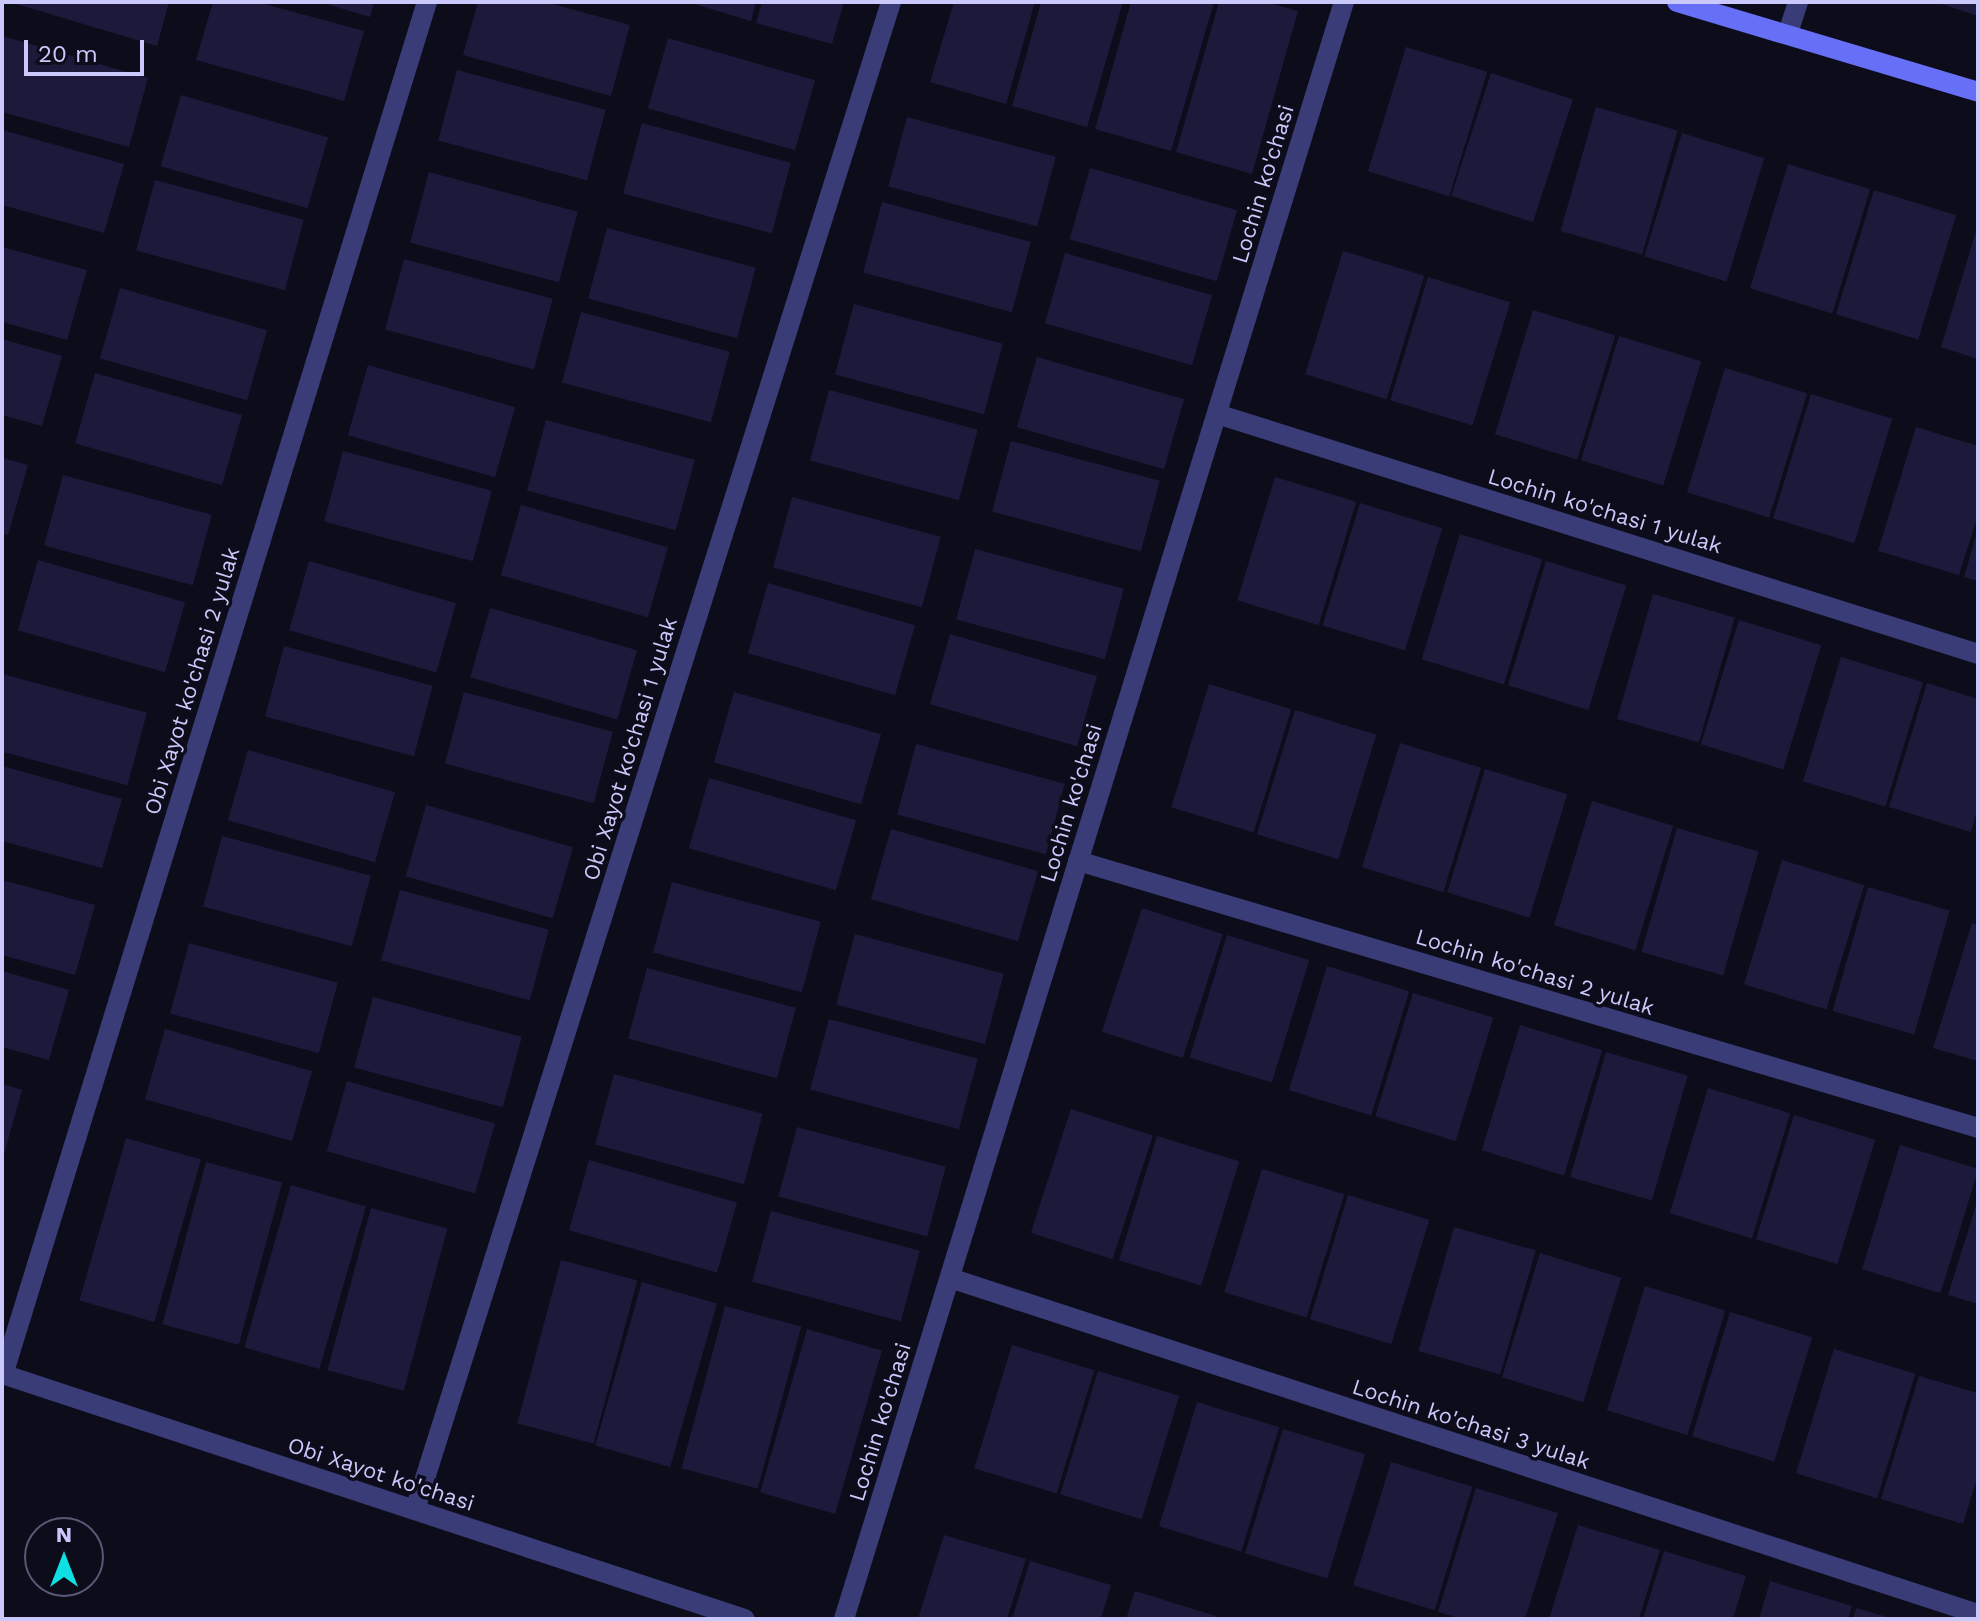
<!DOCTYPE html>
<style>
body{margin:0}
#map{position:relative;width:1980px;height:1621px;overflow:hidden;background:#0d0c1b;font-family:"Work Sans",sans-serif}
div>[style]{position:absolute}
.building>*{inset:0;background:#1d193b;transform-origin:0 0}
.street>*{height:20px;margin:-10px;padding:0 10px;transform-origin:10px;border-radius:10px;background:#3a3c77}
.secondary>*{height:20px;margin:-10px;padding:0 10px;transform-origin:10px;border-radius:10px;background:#666ff6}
span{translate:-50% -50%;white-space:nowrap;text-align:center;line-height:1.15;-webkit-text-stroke:7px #0d0c1b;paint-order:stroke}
.street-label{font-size:22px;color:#cbc9fc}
.frame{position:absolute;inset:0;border:4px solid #cbc9fc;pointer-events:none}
.north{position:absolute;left:24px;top:1517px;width:80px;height:80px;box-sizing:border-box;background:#0d0c1b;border:2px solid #595875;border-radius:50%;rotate:0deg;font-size:22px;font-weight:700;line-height:32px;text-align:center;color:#cbc9fc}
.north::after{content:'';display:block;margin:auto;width:28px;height:36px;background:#0ee0e3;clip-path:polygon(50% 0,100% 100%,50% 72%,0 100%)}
.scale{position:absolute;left:24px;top:40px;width:120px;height:36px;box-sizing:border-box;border:4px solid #cbc9fc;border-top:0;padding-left:10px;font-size:24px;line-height:28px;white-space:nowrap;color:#cbc9fc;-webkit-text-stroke:6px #0d0c1b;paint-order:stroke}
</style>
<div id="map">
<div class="building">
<i style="clip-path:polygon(10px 2px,169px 2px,157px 46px)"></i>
<i style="clip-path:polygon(213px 2px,257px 2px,364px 31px,344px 101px,196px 60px)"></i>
<i style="clip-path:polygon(320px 2px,374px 2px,370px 17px)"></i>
<i style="clip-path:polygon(478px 2px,545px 2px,630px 25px,611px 96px,463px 55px)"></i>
<i style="clip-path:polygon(688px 2px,756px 2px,751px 21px)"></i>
<i style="clip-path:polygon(762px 2px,844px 2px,832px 44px,756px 23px)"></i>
<i style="clip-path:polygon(954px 2px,1035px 2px,1006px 104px,930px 82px)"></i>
<i style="clip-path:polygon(1041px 2px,1123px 2px,1087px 127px,1012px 106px)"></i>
<i style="clip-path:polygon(1131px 2px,1214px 2px,1171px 151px,1095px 129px)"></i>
<i style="clip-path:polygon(1219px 2px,1265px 2px,1298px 11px,1252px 174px,1176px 152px)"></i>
<i style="clip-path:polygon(1938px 2px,1978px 2px,1978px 16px,1938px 3px)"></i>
<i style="clip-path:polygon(2px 36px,148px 78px,129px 147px,2px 112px)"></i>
<i style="left:668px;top:38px;width:153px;height:73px;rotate:16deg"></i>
<i style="left:1406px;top:47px;width:85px;height:130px;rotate:17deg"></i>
<i style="left:457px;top:70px;width:154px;height:73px;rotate:15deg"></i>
<i style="left:1491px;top:73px;width:86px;height:129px;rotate:18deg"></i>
<i style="left:181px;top:95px;width:153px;height:74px;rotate:16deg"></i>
<i style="left:1596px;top:107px;width:85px;height:129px;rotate:16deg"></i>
<i style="left:907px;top:117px;width:154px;height:72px;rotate:15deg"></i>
<i style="left:642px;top:123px;width:154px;height:73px;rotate:15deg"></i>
<i style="clip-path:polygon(2px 130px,124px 164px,104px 233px,2px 205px)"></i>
<i style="left:1682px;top:133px;width:86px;height:129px;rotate:17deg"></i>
<i style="left:1788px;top:164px;width:86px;height:130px;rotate:17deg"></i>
<i style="left:1090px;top:168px;width:153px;height:74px;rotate:16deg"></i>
<i style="left:429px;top:172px;width:154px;height:73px;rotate:15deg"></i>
<i style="left:155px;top:180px;width:154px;height:73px;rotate:15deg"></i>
<i style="left:1874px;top:190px;width:86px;height:130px;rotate:17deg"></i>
<i style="left:882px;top:202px;width:154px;height:73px;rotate:15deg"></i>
<i style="left:607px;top:228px;width:154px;height:73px;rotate:15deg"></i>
<i style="clip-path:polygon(1977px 228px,1978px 228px,1978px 359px,1941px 347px)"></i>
<i style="clip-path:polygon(2px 247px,87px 270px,67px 340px,2px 322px)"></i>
<i style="left:1343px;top:251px;width:85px;height:129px;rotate:17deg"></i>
<i style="left:1065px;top:253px;width:153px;height:73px;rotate:16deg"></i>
<i style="left:404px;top:259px;width:154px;height:73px;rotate:15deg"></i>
<i style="left:1428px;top:277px;width:86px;height:129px;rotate:17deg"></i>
<i style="left:120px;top:288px;width:153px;height:73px;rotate:16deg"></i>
<i style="left:854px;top:304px;width:154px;height:73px;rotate:15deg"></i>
<i style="left:1533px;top:310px;width:86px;height:130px;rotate:17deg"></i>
<i style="left:581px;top:312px;width:154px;height:73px;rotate:15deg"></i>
<i style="left:1619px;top:336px;width:86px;height:130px;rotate:17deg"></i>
<i style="clip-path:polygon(2px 339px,62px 356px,42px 426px,2px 415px)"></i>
<i style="left:1037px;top:357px;width:153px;height:73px;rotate:16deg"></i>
<i style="left:368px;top:365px;width:153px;height:73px;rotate:16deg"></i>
<i style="left:1725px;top:368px;width:86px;height:130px;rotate:17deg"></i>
<i style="left:95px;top:373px;width:153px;height:73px;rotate:16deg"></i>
<i style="left:829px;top:390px;width:154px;height:73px;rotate:15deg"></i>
<i style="left:1811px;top:394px;width:85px;height:130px;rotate:17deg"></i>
<i style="left:546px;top:420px;width:154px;height:73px;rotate:15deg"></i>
<i style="clip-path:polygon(1916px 427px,1978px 446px,1978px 515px,1959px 575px,1878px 551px)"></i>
<i style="left:1011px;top:441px;width:154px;height:73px;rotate:15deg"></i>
<i style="left:343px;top:451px;width:154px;height:73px;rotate:15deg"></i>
<i style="clip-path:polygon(2px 458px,28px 465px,8px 535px,2px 533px)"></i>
<i style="left:63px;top:475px;width:154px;height:73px;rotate:15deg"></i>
<i style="left:1275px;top:477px;width:85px;height:129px;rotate:17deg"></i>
<i style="left:792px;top:497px;width:154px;height:73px;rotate:15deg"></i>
<i style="left:1360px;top:503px;width:86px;height:128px;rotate:17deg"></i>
<i style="left:521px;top:505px;width:153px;height:73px;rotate:16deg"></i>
<i style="clip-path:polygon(1977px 532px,1978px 532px,1978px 581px,1964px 577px)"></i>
<i style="left:1460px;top:534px;width:86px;height:131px;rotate:17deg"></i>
<i style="left:975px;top:549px;width:154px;height:73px;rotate:15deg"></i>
<i style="left:38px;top:560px;width:153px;height:73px;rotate:16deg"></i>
<i style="left:309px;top:561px;width:153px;height:72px;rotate:16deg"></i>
<i style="left:1546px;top:561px;width:84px;height:130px;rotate:17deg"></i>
<i style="left:768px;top:583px;width:153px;height:73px;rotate:16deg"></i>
<i style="left:1653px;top:594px;width:85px;height:130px;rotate:16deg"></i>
<i style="left:490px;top:608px;width:153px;height:72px;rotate:16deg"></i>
<i style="left:1739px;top:620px;width:86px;height:130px;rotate:17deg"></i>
<i style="left:950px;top:634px;width:153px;height:73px;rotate:16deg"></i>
<i style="left:284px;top:646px;width:154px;height:73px;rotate:15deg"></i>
<i style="left:1841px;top:657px;width:86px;height:130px;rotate:17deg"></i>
<i style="left:2px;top:674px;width:150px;height:75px;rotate:15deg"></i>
<i style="clip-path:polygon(1927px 683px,1978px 699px,1978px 807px,1971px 832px,1889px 807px)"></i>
<i style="left:1209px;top:684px;width:86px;height:129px;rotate:17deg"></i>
<i style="left:464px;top:692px;width:154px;height:74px;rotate:15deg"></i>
<i style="left:734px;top:692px;width:153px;height:73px;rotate:16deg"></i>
<i style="left:1295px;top:710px;width:85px;height:130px;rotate:17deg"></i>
<i style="left:1400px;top:743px;width:85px;height:130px;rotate:17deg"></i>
<i style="left:916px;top:744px;width:154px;height:73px;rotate:15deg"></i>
<i style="left:248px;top:750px;width:153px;height:73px;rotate:16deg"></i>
<i style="clip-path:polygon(2px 766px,122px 799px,102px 868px,2px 841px)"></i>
<i style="left:1485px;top:769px;width:86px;height:129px;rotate:17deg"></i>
<i style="left:709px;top:778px;width:153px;height:73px;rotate:16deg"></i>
<i style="left:1592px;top:801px;width:85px;height:130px;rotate:17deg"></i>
<i style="left:426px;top:805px;width:153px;height:74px;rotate:16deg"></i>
<i style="left:1677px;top:828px;width:85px;height:129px;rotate:16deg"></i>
<i style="left:891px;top:829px;width:153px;height:73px;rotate:16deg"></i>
<i style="left:222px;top:836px;width:154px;height:73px;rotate:15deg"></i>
<i style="left:1782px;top:860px;width:86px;height:130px;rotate:17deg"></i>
<i style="clip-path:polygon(2px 880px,95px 905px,75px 975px,2px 955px)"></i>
<i style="left:672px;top:882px;width:154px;height:73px;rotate:15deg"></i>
<i style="left:1868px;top:887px;width:85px;height:129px;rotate:16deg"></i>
<i style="left:400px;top:890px;width:154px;height:73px;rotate:15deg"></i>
<i style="left:1142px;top:908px;width:85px;height:130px;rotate:18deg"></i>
<i style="clip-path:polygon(1972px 923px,1978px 925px,1978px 1061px,1933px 1048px)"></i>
<i style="left:855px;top:934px;width:154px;height:73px;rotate:15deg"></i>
<i style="left:1227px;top:935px;width:86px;height:128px;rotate:17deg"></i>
<i style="left:189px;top:943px;width:154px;height:73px;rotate:15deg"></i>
<i style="left:1327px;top:966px;width:86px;height:130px;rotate:17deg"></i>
<i style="left:647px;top:968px;width:154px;height:73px;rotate:15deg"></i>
<i style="clip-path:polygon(2px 971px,69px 990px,49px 1060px,2px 1047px)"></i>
<i style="left:1413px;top:993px;width:84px;height:129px;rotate:17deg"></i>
<i style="left:373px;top:997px;width:154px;height:73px;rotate:15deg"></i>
<i style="left:829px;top:1019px;width:154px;height:73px;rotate:15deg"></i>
<i style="left:1520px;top:1025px;width:86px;height:131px;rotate:17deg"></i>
<i style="left:165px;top:1029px;width:153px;height:73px;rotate:16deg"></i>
<i style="left:1606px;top:1052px;width:85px;height:130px;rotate:16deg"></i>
<i style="left:614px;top:1074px;width:154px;height:73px;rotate:15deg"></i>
<i style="left:347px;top:1081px;width:154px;height:73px;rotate:16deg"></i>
<i style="clip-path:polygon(2px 1084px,22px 1090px,3px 1158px,2px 1158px)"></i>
<i style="left:1708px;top:1088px;width:86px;height:131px;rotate:17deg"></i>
<i style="left:1071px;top:1109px;width:86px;height:130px;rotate:18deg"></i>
<i style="left:1794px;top:1115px;width:85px;height:130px;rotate:17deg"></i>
<i style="left:797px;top:1127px;width:154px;height:72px;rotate:15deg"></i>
<i style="left:1157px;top:1136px;width:86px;height:130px;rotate:17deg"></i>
<i style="left:126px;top:1138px;width:78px;height:169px;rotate:16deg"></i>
<i style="left:1900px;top:1145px;width:82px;height:130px;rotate:17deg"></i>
<i style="left:589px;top:1160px;width:154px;height:73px;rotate:16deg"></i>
<i style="left:206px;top:1162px;width:79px;height:168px;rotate:15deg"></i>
<i style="left:1262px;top:1169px;width:86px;height:129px;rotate:17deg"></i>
<i style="left:291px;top:1185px;width:78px;height:169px;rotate:16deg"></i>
<i style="left:1348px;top:1195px;width:85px;height:130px;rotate:17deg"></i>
<i style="clip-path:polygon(1978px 1199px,1978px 1304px,1948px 1295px)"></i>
<i style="left:371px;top:1208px;width:79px;height:168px;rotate:15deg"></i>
<i style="left:771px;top:1211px;width:154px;height:73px;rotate:15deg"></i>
<i style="left:1454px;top:1227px;width:85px;height:129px;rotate:16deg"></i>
<i style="left:1540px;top:1253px;width:85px;height:130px;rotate:17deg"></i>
<i style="left:561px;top:1260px;width:79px;height:169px;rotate:15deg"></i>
<i style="left:642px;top:1282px;width:78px;height:170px;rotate:16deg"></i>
<i style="left:1645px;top:1286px;width:84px;height:130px;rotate:17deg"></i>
<i style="left:725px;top:1306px;width:79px;height:168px;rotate:15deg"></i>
<i style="left:1730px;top:1312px;width:86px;height:130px;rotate:17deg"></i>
<i style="left:807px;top:1329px;width:78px;height:170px;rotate:16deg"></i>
<i style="left:1012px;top:1345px;width:86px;height:129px;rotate:17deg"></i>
<i style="left:1834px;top:1349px;width:85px;height:130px;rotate:17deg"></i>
<i style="left:1098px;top:1371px;width:85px;height:129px;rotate:17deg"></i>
<i style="clip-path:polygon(1919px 1376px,1978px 1393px,1978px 1475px,1963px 1524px,1881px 1499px)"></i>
<i style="left:1197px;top:1402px;width:86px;height:130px;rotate:17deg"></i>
<i style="left:1283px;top:1429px;width:86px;height:130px;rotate:17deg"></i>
<i style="left:1391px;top:1462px;width:85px;height:129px;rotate:17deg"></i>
<i style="clip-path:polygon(1476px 1488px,1558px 1513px,1525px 1619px,1463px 1619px,1438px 1612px)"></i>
<i style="clip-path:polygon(1578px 1525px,1660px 1550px,1639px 1619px,1549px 1619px)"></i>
<i style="clip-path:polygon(944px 1535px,1026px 1559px,1007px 1619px,918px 1619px)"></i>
<i style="clip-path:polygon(1664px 1551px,1746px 1576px,1733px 1619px,1643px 1619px)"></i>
<i style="clip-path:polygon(1030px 1561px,1111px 1585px,1101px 1619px,1012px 1619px)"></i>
<i style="clip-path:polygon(1770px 1581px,1852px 1606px,1848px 1619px,1759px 1619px)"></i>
<i style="clip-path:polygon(1135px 1591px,1216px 1616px,1215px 1619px,1126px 1619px)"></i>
<i style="clip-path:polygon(1856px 1608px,1891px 1618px,1891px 1619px,1853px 1619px)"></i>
</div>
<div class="street">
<i style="left:1788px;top:33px;width:33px;rotate:-72deg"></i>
<i style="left:1217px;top:414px;width:798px;rotate:17.5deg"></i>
<i style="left:1078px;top:861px;width:939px;rotate:16.52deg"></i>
<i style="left:950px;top:1278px;width:1082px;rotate:18.1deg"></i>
<i style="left:2px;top:1374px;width:782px;rotate:18.25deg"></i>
<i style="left:3px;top:1375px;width:1437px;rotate:-72.84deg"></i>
<i style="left:415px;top:1510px;width:1581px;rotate:-72.48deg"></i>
<i style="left:844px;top:1619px;width:1693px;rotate:-72.82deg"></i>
</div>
<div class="secondary">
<i style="left:1677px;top:2px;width:314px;rotate:16.6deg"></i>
</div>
<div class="street-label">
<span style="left:1263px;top:184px;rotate:-73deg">Lochin ko'chasi</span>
<span style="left:1605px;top:511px;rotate:17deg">Lochin ko'chasi 1 yulak</span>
<span style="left:192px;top:681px;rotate:-73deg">Obi Xayot ko'chasi 2 yulak</span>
<span style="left:630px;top:749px;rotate:-73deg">Obi Xayot ko'chasi 1 yulak</span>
<span style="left:1071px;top:803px;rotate:-73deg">Lochin ko'chasi</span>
<span style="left:1535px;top:972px;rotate:17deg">Lochin ko'chasi 2 yulak</span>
<span style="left:880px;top:1422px;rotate:-73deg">Lochin ko'chasi</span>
<span style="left:1471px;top:1424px;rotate:18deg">Lochin ko'chasi 3 yulak</span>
<span style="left:381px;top:1474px;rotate:18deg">Obi Xayot ko'chasi</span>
</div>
<div class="frame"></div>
<div class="north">N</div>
<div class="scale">20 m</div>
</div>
